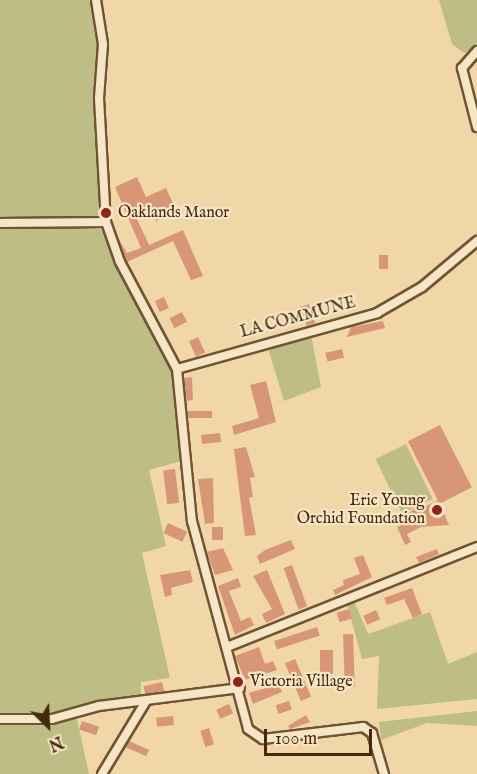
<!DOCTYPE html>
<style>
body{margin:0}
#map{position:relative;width:477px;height:774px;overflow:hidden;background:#f1d7a8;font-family:"IM FELL English",serif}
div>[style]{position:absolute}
.green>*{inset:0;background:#bdbd85;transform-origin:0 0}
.building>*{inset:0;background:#d79776;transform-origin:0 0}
.roads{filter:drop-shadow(2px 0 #705434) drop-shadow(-2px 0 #705434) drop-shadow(0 2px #705434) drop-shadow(0 -2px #705434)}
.street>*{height:8px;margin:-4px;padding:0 4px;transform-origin:4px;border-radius:4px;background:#f6e5c6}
.dots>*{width:16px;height:16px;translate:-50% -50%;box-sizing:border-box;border:3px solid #f6e5c6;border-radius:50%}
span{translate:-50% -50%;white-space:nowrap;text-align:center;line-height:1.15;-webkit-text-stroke:4.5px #f6e5c6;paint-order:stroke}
.poi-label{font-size:16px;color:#45280e}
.left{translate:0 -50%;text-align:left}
.right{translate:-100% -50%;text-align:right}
.street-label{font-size:16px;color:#45280e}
.north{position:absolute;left:18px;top:696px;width:60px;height:60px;-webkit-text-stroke:4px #f6e5c6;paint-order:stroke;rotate:156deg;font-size:16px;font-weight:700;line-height:24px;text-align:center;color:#45280e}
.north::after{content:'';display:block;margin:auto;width:21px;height:27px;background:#45280e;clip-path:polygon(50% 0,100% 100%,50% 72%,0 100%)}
.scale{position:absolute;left:264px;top:729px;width:108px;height:27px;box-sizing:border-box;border:3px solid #45280e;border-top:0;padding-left:8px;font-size:18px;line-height:21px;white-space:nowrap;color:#45280e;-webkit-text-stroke:4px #f6e5c6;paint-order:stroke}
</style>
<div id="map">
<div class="green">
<i style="clip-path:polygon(0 0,93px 0,99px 39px,103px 213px,99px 219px,0 219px)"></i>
<i style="clip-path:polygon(439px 0,477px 0,477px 48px,464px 53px,452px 44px)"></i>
<i style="clip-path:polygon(0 225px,101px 229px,175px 376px,182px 461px,149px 470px,166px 546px,142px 553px,170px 678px,141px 682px,141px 700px,59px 715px,0 716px)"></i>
<i style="clip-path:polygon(311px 335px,321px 387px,284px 401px,267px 345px)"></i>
<i style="left:406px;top:444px;width:61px;height:34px;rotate:64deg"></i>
<i style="clip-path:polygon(354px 601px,368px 634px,430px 612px,448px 664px,477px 652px,477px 699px,377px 709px,379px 656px,362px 659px,347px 604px)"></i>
<i style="clip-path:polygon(477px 711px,477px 726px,427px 723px,381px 740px,379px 722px)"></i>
<i style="clip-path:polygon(76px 715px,89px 774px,0 774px,0 721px)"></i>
</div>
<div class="building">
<i style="clip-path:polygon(137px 177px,146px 197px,166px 188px,177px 212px,156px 221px,151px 211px,136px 217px,149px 245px,183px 230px,203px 276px,191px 280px,173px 241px,127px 262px,118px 238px,127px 253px,141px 248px,115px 187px)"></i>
<i style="left:379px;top:255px;width:9px;height:14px"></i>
<i style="left:164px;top:297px;width:12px;height:10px;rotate:66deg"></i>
<i style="left:309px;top:304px;width:20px;height:9px;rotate:72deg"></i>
<i style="left:182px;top:312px;width:11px;height:14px;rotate:63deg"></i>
<i style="clip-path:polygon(383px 321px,385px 328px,347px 337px,351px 327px)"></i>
<i style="left:198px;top:337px;width:17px;height:10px;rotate:65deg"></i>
<i style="left:342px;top:349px;width:9px;height:17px;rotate:77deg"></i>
<i style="clip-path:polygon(192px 377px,193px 400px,187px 401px,184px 378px)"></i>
<i style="clip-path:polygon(266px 381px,276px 422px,234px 435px,232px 426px,259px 418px,250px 385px)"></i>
<i style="left:188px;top:411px;width:24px;height:7px"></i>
<i style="left:440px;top:425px;width:70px;height:36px;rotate:63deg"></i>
<i style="left:220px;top:433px;width:9px;height:19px;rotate:84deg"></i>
<i style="clip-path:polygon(246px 447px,255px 477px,250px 478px,253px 497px,249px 498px,256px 535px,245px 536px,234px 449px)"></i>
<i style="left:175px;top:469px;width:34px;height:12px;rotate:83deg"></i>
<i style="clip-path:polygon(213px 478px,214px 523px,205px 524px,198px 479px)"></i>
<i style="clip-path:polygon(438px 500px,449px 525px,421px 527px,407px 534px,411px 542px,405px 545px,397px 527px,403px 524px,401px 519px,422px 503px,424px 507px)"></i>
<i style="left:168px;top:523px;width:21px;height:11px;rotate:25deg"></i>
<i style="left:212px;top:527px;width:11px;height:13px"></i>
<i style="clip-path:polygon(291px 540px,295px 549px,260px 564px,257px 556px,265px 550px)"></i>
<i style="clip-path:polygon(223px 548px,233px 570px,215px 575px,207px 552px)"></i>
<i style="clip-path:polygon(437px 549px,439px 554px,419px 563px,416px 557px)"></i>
<i style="clip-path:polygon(363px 555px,372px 577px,335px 595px,333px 590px,344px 585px,343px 580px,360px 574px,354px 558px)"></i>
<i style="left:292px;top:565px;width:44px;height:9px;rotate:70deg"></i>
<i style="clip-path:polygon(190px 570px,193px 582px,171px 588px,172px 595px,165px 597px,160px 575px)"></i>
<i style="clip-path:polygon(267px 570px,285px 614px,266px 623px,262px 614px,272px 609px,253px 576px)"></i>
<i style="clip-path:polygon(238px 578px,241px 587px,229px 591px,241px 621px,250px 617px,254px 625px,235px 635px,218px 586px)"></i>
<i style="clip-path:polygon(412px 588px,422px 614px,413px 618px,404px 599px,387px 605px,384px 598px)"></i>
<i style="left:349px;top:609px;width:10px;height:13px;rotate:73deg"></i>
<i style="left:376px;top:610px;width:10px;height:14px;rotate:66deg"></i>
<i style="left:317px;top:627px;width:9px;height:45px;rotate:72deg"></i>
<i style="left:353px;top:634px;width:53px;height:10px;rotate:88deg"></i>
<i style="clip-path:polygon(259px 647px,265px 664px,273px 661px,277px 670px,245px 680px,235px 656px)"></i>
<i style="left:320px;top:650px;width:13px;height:24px"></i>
<i style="left:295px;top:659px;width:41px;height:11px;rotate:67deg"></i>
<i style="left:162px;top:682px;width:9px;height:19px;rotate:77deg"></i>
<i style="clip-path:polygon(279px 684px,282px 692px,253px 704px,249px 693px)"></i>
<i style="left:289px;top:701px;width:9px;height:14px;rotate:72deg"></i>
<i style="left:229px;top:704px;width:10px;height:14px;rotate:66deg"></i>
<i style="clip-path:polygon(306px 715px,310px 722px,290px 729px,288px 726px)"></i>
<i style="left:173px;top:716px;width:9px;height:17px;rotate:84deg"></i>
<i style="left:82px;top:721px;width:18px;height:9px;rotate:19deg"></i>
<i style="left:209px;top:728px;width:17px;height:9px;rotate:73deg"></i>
<i style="left:129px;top:741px;width:22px;height:7px;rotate:24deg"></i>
</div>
<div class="roads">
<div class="street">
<i style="left:96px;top:0;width:45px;rotate:81deg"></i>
<i style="left:103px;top:44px;width:54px;rotate:94.2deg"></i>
<i style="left:99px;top:98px;width:124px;rotate:86.8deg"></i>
<i style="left:106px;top:222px;width:42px;rotate:70.7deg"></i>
<i style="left:120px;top:262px;width:121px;rotate:62deg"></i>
<i style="left:177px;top:369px;width:153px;rotate:84.4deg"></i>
<i style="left:192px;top:521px;width:215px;rotate:74.9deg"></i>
<i style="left:248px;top:729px;width:18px;rotate:34deg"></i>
<i style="left:263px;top:739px;width:101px;rotate:-6.8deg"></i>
<i style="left:363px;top:727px;width:11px;rotate:34deg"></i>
<i style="left:372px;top:733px;width:43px;rotate:73.7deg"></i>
<i style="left:477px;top:51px;width:23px;rotate:131deg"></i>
<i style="left:462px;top:68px;width:61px;rotate:75.7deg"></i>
<i style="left:0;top:223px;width:106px;rotate:-0.5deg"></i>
<i style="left:177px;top:369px;width:208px;rotate:-15.6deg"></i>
<i style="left:377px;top:313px;width:52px;rotate:-30deg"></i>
<i style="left:422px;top:287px;width:72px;rotate:-39.9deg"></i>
<i style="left:227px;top:647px;width:269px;rotate:-21.8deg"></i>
<i style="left:0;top:719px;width:52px"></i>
<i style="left:52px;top:719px;width:49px;rotate:-15.5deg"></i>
<i style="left:99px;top:706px;width:142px;rotate:-7.3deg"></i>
<i style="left:102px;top:774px;width:85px;rotate:-58.9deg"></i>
</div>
</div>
<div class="dots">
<i style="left:106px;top:213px;background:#8f2418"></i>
<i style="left:437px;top:510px;background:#8f2418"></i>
<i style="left:238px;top:682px;background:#8f2418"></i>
</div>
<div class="poi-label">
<span class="left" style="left:118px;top:213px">Oaklands Manor</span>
<span class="right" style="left:425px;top:510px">Eric Young<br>Orchid Foundation</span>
<span class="left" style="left:250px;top:682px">Victoria Village</span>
</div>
<div class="street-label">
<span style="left:298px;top:318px;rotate:-15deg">LA COMMUNE</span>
</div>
<div class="north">N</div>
<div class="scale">100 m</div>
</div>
